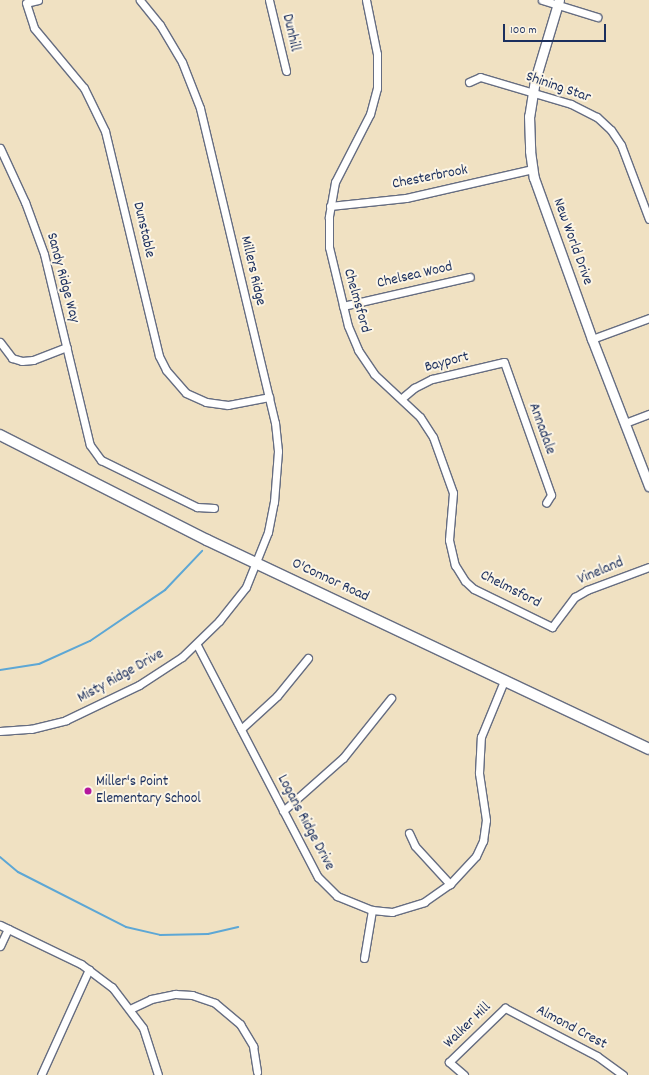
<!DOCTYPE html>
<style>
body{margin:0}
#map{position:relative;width:649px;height:1075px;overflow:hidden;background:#f0e1c2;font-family:Dekko,sans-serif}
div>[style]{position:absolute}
.stream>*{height:2px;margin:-1px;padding:0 1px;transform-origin:1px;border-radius:1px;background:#5da7d5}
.roads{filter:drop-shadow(1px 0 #666d81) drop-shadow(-1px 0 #666d81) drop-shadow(0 1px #666d81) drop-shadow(0 -1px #666d81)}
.minor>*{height:7px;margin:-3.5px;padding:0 3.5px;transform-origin:3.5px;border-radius:3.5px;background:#fff}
.tertiary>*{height:9px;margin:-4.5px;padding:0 4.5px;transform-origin:4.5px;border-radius:4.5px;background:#fff}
.secondary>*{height:10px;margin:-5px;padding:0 5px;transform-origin:5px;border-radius:5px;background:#fff}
.dots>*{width:11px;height:11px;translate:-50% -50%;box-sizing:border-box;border:2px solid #fcf5e5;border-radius:50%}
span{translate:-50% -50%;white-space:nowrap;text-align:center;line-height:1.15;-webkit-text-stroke:4px #fcf5e5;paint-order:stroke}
.street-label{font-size:15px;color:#1b2f5e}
.poi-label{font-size:15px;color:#1b2f5e}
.left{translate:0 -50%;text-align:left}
.scale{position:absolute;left:503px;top:24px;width:103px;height:18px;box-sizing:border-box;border:2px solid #1b2f5e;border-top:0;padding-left:5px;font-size:12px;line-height:14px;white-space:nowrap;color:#1b2f5e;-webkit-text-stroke:3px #fcf5e5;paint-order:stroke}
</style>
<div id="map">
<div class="stream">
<i style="left:0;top:670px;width:39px;rotate:-9deg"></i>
<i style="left:39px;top:664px;width:56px;rotate:-24.3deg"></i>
<i style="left:90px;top:641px;width:91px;rotate:-34.2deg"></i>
<i style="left:165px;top:590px;width:54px;rotate:-46.5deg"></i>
<i style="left:0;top:857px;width:23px;rotate:40deg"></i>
<i style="left:18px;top:872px;width:121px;rotate:27deg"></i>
<i style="left:126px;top:927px;width:35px;rotate:13deg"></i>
<i style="left:160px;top:935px;width:48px;rotate:-1.2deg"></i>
<i style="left:208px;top:934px;width:31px;rotate:-13deg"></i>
</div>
<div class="roads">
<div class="minor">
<i style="left:38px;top:0;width:12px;rotate:166deg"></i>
<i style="left:26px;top:3px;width:26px;rotate:72deg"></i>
<i style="left:34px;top:28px;width:78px;rotate:50.2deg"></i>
<i style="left:84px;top:88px;width:48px;rotate:64deg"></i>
<i style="left:105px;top:131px;width:231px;rotate:76.5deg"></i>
<i style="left:159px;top:356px;width:16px;rotate:63deg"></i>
<i style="left:166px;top:370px;width:30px;rotate:49deg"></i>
<i style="left:186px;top:393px;width:22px;rotate:24deg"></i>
<i style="left:206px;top:402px;width:22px;rotate:8deg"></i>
<i style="left:228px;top:405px;width:42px;rotate:-11deg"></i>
<i style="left:269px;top:0;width:73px;rotate:76.5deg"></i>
<i style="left:366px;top:0;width:55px;rotate:78.5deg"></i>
<i style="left:377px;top:54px;width:34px;rotate:90deg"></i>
<i style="left:377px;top:88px;width:27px;rotate:105deg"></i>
<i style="left:370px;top:114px;width:76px;rotate:117.2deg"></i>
<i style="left:335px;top:182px;width:36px;rotate:100deg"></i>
<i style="left:329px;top:217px;width:30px;rotate:90deg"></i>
<i style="left:329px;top:247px;width:81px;rotate:76.5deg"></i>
<i style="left:348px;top:326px;width:26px;rotate:67deg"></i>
<i style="left:358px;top:350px;width:29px;rotate:56deg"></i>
<i style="left:374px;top:374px;width:63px;rotate:43.1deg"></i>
<i style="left:420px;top:417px;width:24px;rotate:57deg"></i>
<i style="left:433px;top:437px;width:59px;rotate:70.3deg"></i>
<i style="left:453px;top:493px;width:47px;rotate:94.9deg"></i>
<i style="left:449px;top:540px;width:26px;rotate:77deg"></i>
<i style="left:455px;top:565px;width:19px;rotate:58deg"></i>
<i style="left:465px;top:581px;width:12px;rotate:42deg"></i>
<i style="left:474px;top:589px;width:87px;rotate:26deg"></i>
<i style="left:552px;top:627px;width:38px;rotate:-53deg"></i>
<i style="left:575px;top:597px;width:14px;rotate:-30deg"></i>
<i style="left:587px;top:590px;width:66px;rotate:-20.4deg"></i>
<i style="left:542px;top:0;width:58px;rotate:17.2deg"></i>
<i style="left:469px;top:82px;width:12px;rotate:-24deg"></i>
<i style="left:480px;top:77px;width:95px;rotate:16.5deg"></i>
<i style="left:571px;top:104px;width:29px;rotate:27deg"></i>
<i style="left:597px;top:117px;width:19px;rotate:43deg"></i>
<i style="left:611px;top:130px;width:18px;rotate:56deg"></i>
<i style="left:621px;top:145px;width:79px;rotate:69.3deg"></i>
<i style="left:0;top:148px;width:60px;rotate:65.2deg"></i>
<i style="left:25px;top:202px;width:55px;rotate:69.9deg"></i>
<i style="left:44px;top:254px;width:196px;rotate:76.5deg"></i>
<i style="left:90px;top:445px;width:19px;rotate:54deg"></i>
<i style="left:101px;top:460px;width:107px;rotate:26.1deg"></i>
<i style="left:197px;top:507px;width:17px;rotate:3deg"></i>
<i style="left:330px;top:206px;width:76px;rotate:-6deg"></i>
<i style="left:406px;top:198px;width:130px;rotate:-12.9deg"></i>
<i style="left:343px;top:306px;width:130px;rotate:-12.9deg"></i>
<i style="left:592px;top:339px;width:61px;rotate:-20.2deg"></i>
<i style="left:0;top:342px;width:20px;rotate:53deg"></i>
<i style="left:12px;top:358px;width:10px;rotate:17deg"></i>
<i style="left:22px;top:361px;width:11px;rotate:-5deg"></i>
<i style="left:33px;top:360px;width:36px;rotate:-21deg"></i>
<i style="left:402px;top:398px;width:16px;rotate:-40deg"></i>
<i style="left:414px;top:388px;width:20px;rotate:-27deg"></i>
<i style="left:432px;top:379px;width:74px;rotate:-13.3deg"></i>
<i style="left:504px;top:362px;width:141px;rotate:70.5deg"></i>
<i style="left:551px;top:495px;width:9px;rotate:122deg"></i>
<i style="left:625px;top:423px;width:26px;rotate:-21deg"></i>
<i style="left:197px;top:645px;width:262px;rotate:62.5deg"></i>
<i style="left:318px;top:877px;width:27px;rotate:45deg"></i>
<i style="left:337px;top:896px;width:38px;rotate:22deg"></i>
<i style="left:372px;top:910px;width:20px;rotate:6deg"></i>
<i style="left:392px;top:912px;width:34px;rotate:-17deg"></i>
<i style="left:424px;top:902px;width:32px;rotate:-35deg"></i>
<i style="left:450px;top:884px;width:38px;rotate:-47deg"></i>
<i style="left:476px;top:856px;width:17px;rotate:-65deg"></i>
<i style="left:483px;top:841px;width:21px;rotate:-82deg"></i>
<i style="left:486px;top:820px;width:48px;rotate:-98.5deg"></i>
<i style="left:479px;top:773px;width:36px;rotate:-87deg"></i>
<i style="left:481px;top:737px;width:61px;rotate:-67.7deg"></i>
<i style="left:241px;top:729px;width:49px;rotate:-42.5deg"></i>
<i style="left:277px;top:696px;width:49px;rotate:-50.8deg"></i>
<i style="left:0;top:731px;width:31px;rotate:-4deg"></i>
<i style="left:31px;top:729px;width:36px;rotate:-14deg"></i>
<i style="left:66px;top:720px;width:81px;rotate:-25.6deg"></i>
<i style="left:139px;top:685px;width:51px;rotate:-33.1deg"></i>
<i style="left:182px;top:657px;width:52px;rotate:-44.2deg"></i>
<i style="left:219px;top:621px;width:43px;rotate:-51.5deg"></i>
<i style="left:246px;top:587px;width:59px;rotate:-68.2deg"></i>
<i style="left:268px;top:532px;width:31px;rotate:-79deg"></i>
<i style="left:274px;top:502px;width:51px;rotate:-85.5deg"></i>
<i style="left:278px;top:451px;width:28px;rotate:-96deg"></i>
<i style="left:275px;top:423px;width:324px;rotate:-103.4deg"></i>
<i style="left:200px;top:108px;width:49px;rotate:-111.4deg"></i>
<i style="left:182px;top:62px;width:43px;rotate:-120.7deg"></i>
<i style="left:160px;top:25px;width:32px;rotate:-129deg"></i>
<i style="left:283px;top:811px;width:80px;rotate:-41.5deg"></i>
<i style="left:343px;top:758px;width:77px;rotate:-51.3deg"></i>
<i style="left:409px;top:833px;width:14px;rotate:65deg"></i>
<i style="left:415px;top:846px;width:52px;rotate:47.4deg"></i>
<i style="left:0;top:925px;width:90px;rotate:25.7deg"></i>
<i style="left:81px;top:964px;width:39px;rotate:37deg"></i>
<i style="left:112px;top:987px;width:51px;rotate:52.9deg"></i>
<i style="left:143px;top:1028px;width:49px;rotate:72.3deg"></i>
<i style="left:0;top:946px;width:19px;rotate:-65deg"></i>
<i style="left:364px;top:958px;width:49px;rotate:-80.5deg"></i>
<i style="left:130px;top:1009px;width:23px;rotate:-25deg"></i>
<i style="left:151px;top:999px;width:25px;rotate:-12deg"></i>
<i style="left:175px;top:994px;width:17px;rotate:3deg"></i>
<i style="left:192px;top:995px;width:24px;rotate:19deg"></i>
<i style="left:215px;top:1003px;width:33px;rotate:40deg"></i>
<i style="left:240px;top:1024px;width:26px;rotate:59deg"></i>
<i style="left:253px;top:1046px;width:26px;rotate:81deg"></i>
<i style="left:41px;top:1075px;width:116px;rotate:-65.6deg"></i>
<i style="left:464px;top:1075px;width:20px;rotate:-139deg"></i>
<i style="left:449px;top:1062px;width:78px;rotate:-44deg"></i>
<i style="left:505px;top:1008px;width:104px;rotate:27.6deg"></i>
<i style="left:597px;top:1056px;width:32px;rotate:36deg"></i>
</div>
<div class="tertiary">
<i style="left:559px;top:0;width:84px;rotate:106.7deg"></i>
<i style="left:535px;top:80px;width:36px;rotate:99deg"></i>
<i style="left:529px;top:116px;width:35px;rotate:88deg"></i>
<i style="left:530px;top:151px;width:27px;rotate:82deg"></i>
<i style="left:534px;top:178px;width:171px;rotate:70.2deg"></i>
<i style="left:592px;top:339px;width:158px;rotate:68.8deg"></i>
</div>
<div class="secondary">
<i style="left:0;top:435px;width:232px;rotate:26.9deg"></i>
<i style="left:207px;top:540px;width:489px;rotate:25.3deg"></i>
</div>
</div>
<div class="dots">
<i style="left:88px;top:791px;background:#b5179e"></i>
</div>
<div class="street-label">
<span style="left:290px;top:33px;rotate:77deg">Dunhill</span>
<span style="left:558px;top:88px;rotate:19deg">Shining Star</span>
<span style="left:430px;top:178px;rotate:-11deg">Chesterbrook</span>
<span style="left:143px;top:230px;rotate:77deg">Dunstable</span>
<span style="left:572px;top:242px;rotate:70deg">New World Drive</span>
<span style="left:252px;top:271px;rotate:77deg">Millers Ridge</span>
<span style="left:415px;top:276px;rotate:-13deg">Chelsea Wood</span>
<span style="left:62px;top:278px;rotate:75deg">Sandy Ridge Way</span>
<span style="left:356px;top:301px;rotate:74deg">Chelmsford</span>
<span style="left:447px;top:363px;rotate:-15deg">Bayport</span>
<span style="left:541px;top:429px;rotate:70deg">Annadale</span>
<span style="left:601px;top:572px;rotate:-23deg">Vineland</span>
<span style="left:330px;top:581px;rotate:25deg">O'Connor Road</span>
<span style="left:510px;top:590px;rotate:27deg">Chelmsford</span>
<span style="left:121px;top:677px;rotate:-29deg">Misty Ridge Drive</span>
<span style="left:305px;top:823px;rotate:62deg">Logans Ridge Drive</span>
<span style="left:468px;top:1026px;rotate:-44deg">Walker Hill</span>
<span style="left:571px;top:1028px;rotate:28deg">Almond Crest</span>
</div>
<div class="poi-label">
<span class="left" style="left:96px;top:791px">Miller's Point<br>Elementary School</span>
</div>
<div class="scale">100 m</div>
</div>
